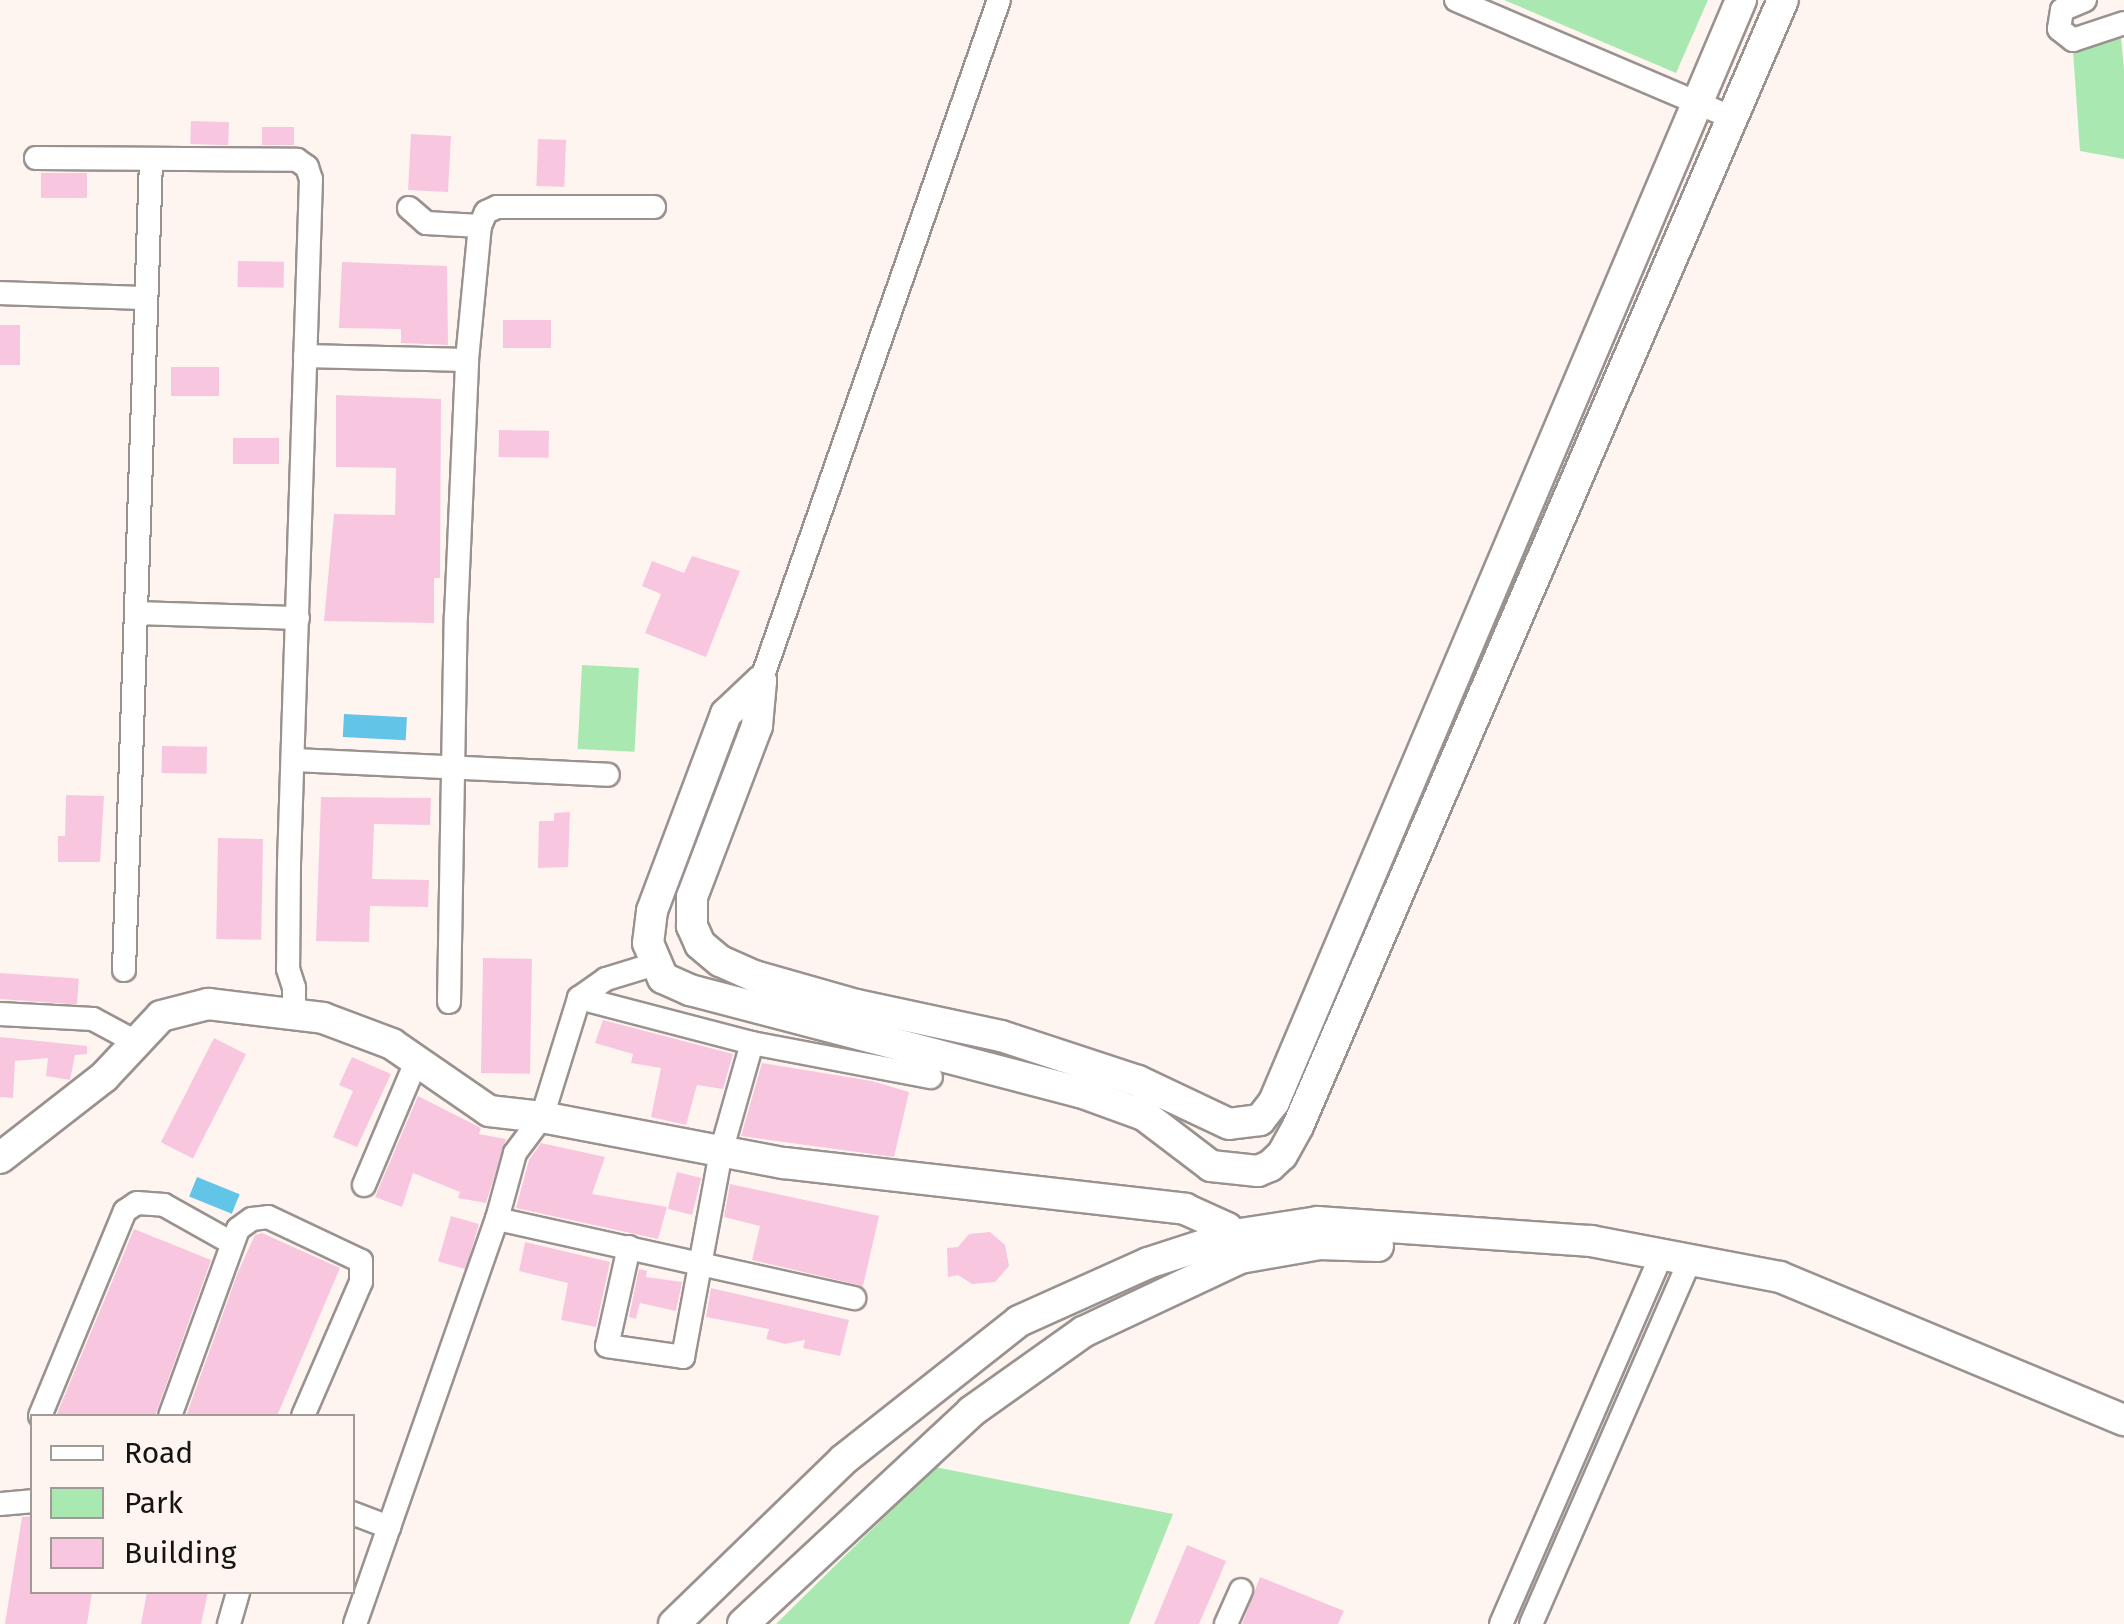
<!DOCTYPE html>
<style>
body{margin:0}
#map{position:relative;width:2124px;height:1624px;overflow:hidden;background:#fef5f1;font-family:"Fira Sans",sans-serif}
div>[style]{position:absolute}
.green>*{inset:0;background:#aae8b2;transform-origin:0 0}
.water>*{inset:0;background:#62c5e7;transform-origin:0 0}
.building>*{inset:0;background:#f8c7df;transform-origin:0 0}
.roads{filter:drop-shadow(2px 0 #9a928f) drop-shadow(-2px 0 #9a928f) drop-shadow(0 2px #9a928f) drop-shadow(0 -2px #9a928f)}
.minor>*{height:22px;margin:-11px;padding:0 11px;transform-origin:11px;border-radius:11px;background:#fff}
.tertiary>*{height:30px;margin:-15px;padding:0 15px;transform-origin:15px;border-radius:15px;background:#fff}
span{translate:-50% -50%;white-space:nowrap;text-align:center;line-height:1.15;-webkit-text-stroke:9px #fef5f1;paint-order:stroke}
.legend{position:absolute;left:30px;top:1414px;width:325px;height:180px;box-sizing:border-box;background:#fef5f1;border:2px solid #a19b98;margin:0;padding:12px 18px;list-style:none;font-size:30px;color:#161412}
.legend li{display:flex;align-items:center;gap:20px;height:50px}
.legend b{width:50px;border:2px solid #a19b98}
</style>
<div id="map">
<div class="green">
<i style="clip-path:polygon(1504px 0,1708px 0,1676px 73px)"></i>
<i style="clip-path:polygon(2121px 38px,2124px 69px,2124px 159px,2080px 151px,2073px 51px)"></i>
<i style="left:582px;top:665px;width:57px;height:84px;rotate:3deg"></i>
<i style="clip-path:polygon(935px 1467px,1173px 1514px,1129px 1624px,776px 1624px)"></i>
</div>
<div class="water">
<i style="left:344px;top:714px;width:63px;height:23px;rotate:3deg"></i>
<i style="left:197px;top:1177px;width:46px;height:21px;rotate:22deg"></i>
</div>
<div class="building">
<i style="left:191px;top:121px;width:38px;height:23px;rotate:2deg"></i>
<i style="left:262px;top:127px;width:32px;height:18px"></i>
<i style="left:411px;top:134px;width:40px;height:56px;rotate:3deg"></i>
<i style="left:538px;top:139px;width:28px;height:47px;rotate:2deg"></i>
<i style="left:41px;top:173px;width:46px;height:25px"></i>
<i style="left:238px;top:261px;width:46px;height:26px;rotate:1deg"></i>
<i style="clip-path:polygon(342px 262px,447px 266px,448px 345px,401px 343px,401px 329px,339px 328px)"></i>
<i style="left:503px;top:320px;width:48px;height:28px"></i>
<i style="left:0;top:325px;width:20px;height:40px"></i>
<i style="left:171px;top:367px;width:48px;height:29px"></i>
<i style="clip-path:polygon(336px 395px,441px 399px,440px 578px,434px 578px,434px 623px,324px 621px,334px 514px,395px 515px,396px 468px,336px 467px)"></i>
<i style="left:499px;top:430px;width:50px;height:27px;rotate:1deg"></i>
<i style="left:233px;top:438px;width:46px;height:26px"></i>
<i style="clip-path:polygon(692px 556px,740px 571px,706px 657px,645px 633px,661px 594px,642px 586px,652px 561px,684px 573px)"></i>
<i style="left:162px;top:746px;width:45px;height:27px;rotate:1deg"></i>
<i style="clip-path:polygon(66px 795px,104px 796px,100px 862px,58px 862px,58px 836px,65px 836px)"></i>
<i style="clip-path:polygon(321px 797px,431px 798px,430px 825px,374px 824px,372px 879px,429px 880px,428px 907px,370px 906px,369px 942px,316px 941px)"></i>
<i style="clip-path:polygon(570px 812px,568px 867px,538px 868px,539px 821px,554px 821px,554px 813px)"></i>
<i style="left:218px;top:838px;width:45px;height:101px;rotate:1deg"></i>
<i style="left:483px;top:958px;width:49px;height:115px;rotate:1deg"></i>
<i style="left:0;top:973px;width:79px;height:26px;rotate:4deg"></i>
<i style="clip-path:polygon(603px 1020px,733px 1054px,723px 1089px,697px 1085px,686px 1125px,651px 1117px,661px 1068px,631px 1063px,633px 1054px,595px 1043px)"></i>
<i style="clip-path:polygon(0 1037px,87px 1046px,87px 1054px,75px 1055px,70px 1080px,46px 1076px,48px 1058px,15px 1061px,13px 1098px,0 1097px)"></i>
<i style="left:214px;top:1038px;width:36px;height:117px;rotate:27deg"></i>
<i style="clip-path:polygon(352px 1057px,391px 1074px,357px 1147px,333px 1137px,353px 1091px,339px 1085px)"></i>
<i style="clip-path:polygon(762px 1063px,872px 1081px,909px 1092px,894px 1157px,741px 1136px)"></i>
<i style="clip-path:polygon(418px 1096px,481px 1128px,479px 1134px,506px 1139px,486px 1203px,458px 1198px,460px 1192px,413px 1173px,402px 1207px,375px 1197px)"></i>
<i style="clip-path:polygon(541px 1143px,605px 1157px,592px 1194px,667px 1207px,658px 1239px,516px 1208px,529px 1160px)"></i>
<i style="left:677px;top:1172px;width:25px;height:38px;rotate:14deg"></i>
<i style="clip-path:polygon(730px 1184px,879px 1216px,863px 1286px,752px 1260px,760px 1226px,724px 1217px)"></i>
<i style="left:451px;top:1216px;width:29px;height:47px;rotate:16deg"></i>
<i style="clip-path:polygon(134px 1229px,211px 1260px,155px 1416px,56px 1416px)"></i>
<i style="clip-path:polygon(990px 1232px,1005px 1245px,1009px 1266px,995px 1282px,972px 1284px,958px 1275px,948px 1277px,947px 1248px,958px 1247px,969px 1234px)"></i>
<i style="clip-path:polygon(262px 1233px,340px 1268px,277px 1416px,186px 1416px,238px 1272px,255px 1235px)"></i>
<i style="clip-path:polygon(525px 1242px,610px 1262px,596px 1327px,561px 1320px,568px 1283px,519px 1271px)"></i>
<i style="clip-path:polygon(639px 1269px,647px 1271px,646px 1277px,682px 1282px,676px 1311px,640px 1303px,636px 1319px,629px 1317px)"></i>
<i style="clip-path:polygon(711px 1288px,849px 1320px,840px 1356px,803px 1348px,805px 1340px,785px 1344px,766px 1339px,769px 1329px,706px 1317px)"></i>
<i style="clip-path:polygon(32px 1516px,32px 1592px,92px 1592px,87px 1624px,5px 1624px,22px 1517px)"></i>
<i style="clip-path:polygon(1187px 1545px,1226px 1561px,1218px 1580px,1199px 1624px,1154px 1624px)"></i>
<i style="clip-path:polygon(1260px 1577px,1344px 1611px,1338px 1624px,1242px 1624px)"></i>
<i style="clip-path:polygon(147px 1592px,208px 1592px,201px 1624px,141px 1624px)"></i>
</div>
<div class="roads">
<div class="minor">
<i style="left:1456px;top:0;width:300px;rotate:23.1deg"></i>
<i style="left:2085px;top:0;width:25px;rotate:157deg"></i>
<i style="left:2062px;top:10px;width:19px;rotate:99deg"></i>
<i style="left:2059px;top:29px;width:18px;rotate:38deg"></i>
<i style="left:2073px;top:40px;width:54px;rotate:-18.4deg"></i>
<i style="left:36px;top:158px;width:261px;rotate:0.4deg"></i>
<i style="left:297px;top:160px;width:12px;rotate:35deg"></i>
<i style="left:307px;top:167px;width:13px;rotate:72deg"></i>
<i style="left:311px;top:179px;width:685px;rotate:91.84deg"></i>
<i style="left:289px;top:864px;width:105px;rotate:90.5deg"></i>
<i style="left:288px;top:969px;width:20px;rotate:72deg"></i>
<i style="left:294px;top:988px;width:25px;rotate:90deg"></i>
<i style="left:409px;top:208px;width:23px;rotate:41deg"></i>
<i style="left:426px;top:223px;width:54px;rotate:3.2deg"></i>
<i style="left:0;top:293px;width:146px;rotate:2deg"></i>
<i style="left:305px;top:356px;width:162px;rotate:1.4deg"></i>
<i style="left:138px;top:613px;width:160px;rotate:1.8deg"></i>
<i style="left:761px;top:681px;width:721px;rotate:-70.74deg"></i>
<i style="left:295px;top:760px;width:313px;rotate:2.7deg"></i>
<i style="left:124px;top:970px;width:808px;rotate:-88.09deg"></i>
<i style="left:579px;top:998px;width:179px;rotate:14.6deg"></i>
<i style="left:752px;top:1043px;width:182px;rotate:10.8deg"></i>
<i style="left:449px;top:1002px;width:386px;rotate:-89deg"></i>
<i style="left:456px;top:616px;width:256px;rotate:-87.5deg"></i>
<i style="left:467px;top:360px;width:135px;rotate:-84.5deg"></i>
<i style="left:480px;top:226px;width:15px;rotate:-67deg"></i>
<i style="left:486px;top:212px;width:12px;rotate:-24deg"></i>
<i style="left:497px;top:207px;width:157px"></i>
<i style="left:0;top:1014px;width:93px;rotate:3.1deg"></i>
<i style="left:93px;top:1019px;width:47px;rotate:28.2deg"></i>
<i style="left:364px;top:1185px;width:134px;rotate:-67.1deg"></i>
<i style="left:497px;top:1219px;width:366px;rotate:12.5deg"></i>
<i style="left:629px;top:1247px;width:101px;rotate:102.5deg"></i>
<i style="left:607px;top:1346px;width:77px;rotate:8.2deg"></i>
<i style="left:683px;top:1357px;width:208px;rotate:-79.5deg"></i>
<i style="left:721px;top:1152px;width:113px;rotate:-74.1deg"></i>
<i style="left:40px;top:1416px;width:222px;rotate:-67.5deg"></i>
<i style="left:125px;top:1211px;width:14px;rotate:-34deg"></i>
<i style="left:137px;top:1203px;width:27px;rotate:4deg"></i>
<i style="left:164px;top:1205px;width:78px;rotate:29.2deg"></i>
<i style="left:170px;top:1416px;width:199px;rotate:-70deg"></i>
<i style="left:238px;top:1229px;width:17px;rotate:-36deg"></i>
<i style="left:252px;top:1219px;width:16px;rotate:-7deg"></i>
<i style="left:268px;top:1217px;width:103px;rotate:25.3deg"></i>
<i style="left:361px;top:1261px;width:21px;rotate:90deg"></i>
<i style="left:361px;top:1282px;width:146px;rotate:113.4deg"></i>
<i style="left:0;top:1504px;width:32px;rotate:-5deg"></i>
<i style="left:352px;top:1513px;width:40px;rotate:21deg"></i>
<i style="left:229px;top:1624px;width:33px;rotate:-74deg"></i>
<i style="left:355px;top:1624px;width:429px;rotate:-70.7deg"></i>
<i style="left:497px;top:1219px;width:68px;rotate:-74.7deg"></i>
<i style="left:515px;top:1153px;width:45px;rotate:-53.1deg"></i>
<i style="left:542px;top:1117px;width:125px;rotate:-72.7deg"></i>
<i style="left:579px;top:998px;width:33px;rotate:-35deg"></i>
<i style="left:606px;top:979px;width:51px;rotate:-17deg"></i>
<i style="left:1226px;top:1624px;width:37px;rotate:-66deg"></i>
<i style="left:1501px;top:1624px;width:406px;rotate:-66.5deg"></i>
<i style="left:1531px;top:1624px;width:400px;rotate:-66.4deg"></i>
</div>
<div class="tertiary">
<i style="left:1741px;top:0;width:1197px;rotate:112.97deg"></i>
<i style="left:1274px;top:1102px;width:23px;rotate:128deg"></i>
<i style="left:1260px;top:1120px;width:31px;rotate:173deg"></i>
<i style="left:1229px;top:1124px;width:101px;rotate:-154.7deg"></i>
<i style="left:1138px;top:1081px;width:144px;rotate:-161.8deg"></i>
<i style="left:1001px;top:1036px;width:148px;rotate:-167.9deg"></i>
<i style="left:856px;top:1005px;width:106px;rotate:-164.1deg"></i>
<i style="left:754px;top:976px;width:37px;rotate:-156deg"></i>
<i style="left:720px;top:961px;width:26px;rotate:-140deg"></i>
<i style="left:700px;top:944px;width:20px;rotate:-114deg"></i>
<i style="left:692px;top:926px;width:29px;rotate:-90deg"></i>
<i style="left:692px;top:897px;width:183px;rotate:-69.2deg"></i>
<i style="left:757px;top:726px;width:45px;rotate:-84.9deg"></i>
<i style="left:761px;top:681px;width:48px;rotate:136.7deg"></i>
<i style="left:726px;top:714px;width:210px;rotate:110.6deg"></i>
<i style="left:652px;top:911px;width:32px;rotate:97deg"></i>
<i style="left:648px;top:943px;width:38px;rotate:67deg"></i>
<i style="left:663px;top:978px;width:30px;rotate:24deg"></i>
<i style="left:690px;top:990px;width:403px;rotate:14.7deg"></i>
<i style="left:1080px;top:1092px;width:68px;rotate:19.8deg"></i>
<i style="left:1144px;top:1115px;width:84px;rotate:37.3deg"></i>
<i style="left:1211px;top:1166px;width:47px;rotate:6.1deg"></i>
<i style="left:1258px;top:1171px;width:13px;rotate:-23deg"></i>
<i style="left:1270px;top:1166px;width:16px;rotate:-43deg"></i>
<i style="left:1282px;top:1155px;width:33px;rotate:-61deg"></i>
<i style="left:1298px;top:1126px;width:1226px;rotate:-66.7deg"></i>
<i style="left:0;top:1158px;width:132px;rotate:-37.9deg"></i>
<i style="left:104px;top:1077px;width:83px;rotate:-46.9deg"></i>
<i style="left:161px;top:1016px;width:49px;rotate:-14.3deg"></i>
<i style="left:208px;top:1004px;width:116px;rotate:6.9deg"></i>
<i style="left:323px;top:1018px;width:74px;rotate:20.6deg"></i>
<i style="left:392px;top:1044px;width:118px;rotate:34.6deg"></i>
<i style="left:489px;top:1111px;width:53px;rotate:6.5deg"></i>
<i style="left:542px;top:1117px;width:246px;rotate:10.8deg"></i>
<i style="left:784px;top:1163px;width:404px;rotate:6.5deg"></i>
<i style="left:1185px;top:1209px;width:46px;rotate:24.3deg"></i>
<i style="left:1227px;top:1228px;width:19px;rotate:62deg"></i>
<i style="left:674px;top:1624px;width:235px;rotate:-44.1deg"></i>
<i style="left:843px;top:1460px;width:224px;rotate:-38.3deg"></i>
<i style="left:1019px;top:1321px;width:141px;rotate:-24.2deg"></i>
<i style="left:1148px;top:1263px;width:90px;rotate:-18deg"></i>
<i style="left:1234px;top:1235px;width:85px;rotate:-8.8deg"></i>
<i style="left:1318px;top:1222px;width:274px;rotate:4deg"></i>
<i style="left:1591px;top:1241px;width:192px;rotate:10.8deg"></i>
<i style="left:1780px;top:1277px;width:373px;rotate:22.6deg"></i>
<i style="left:743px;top:1624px;width:313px;rotate:-42.9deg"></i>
<i style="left:972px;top:1411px;width:136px;rotate:-35.4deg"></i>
<i style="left:1083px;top:1332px;width:174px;rotate:-25.2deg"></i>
<i style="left:1240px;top:1258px;width:80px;rotate:-10deg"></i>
<i style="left:1319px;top:1244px;width:59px;rotate:1.9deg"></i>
</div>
</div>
<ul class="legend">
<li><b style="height:12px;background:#fff"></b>Road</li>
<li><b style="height:28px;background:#aae8b2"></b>Park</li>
<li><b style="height:28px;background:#f8c7df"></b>Building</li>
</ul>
</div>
